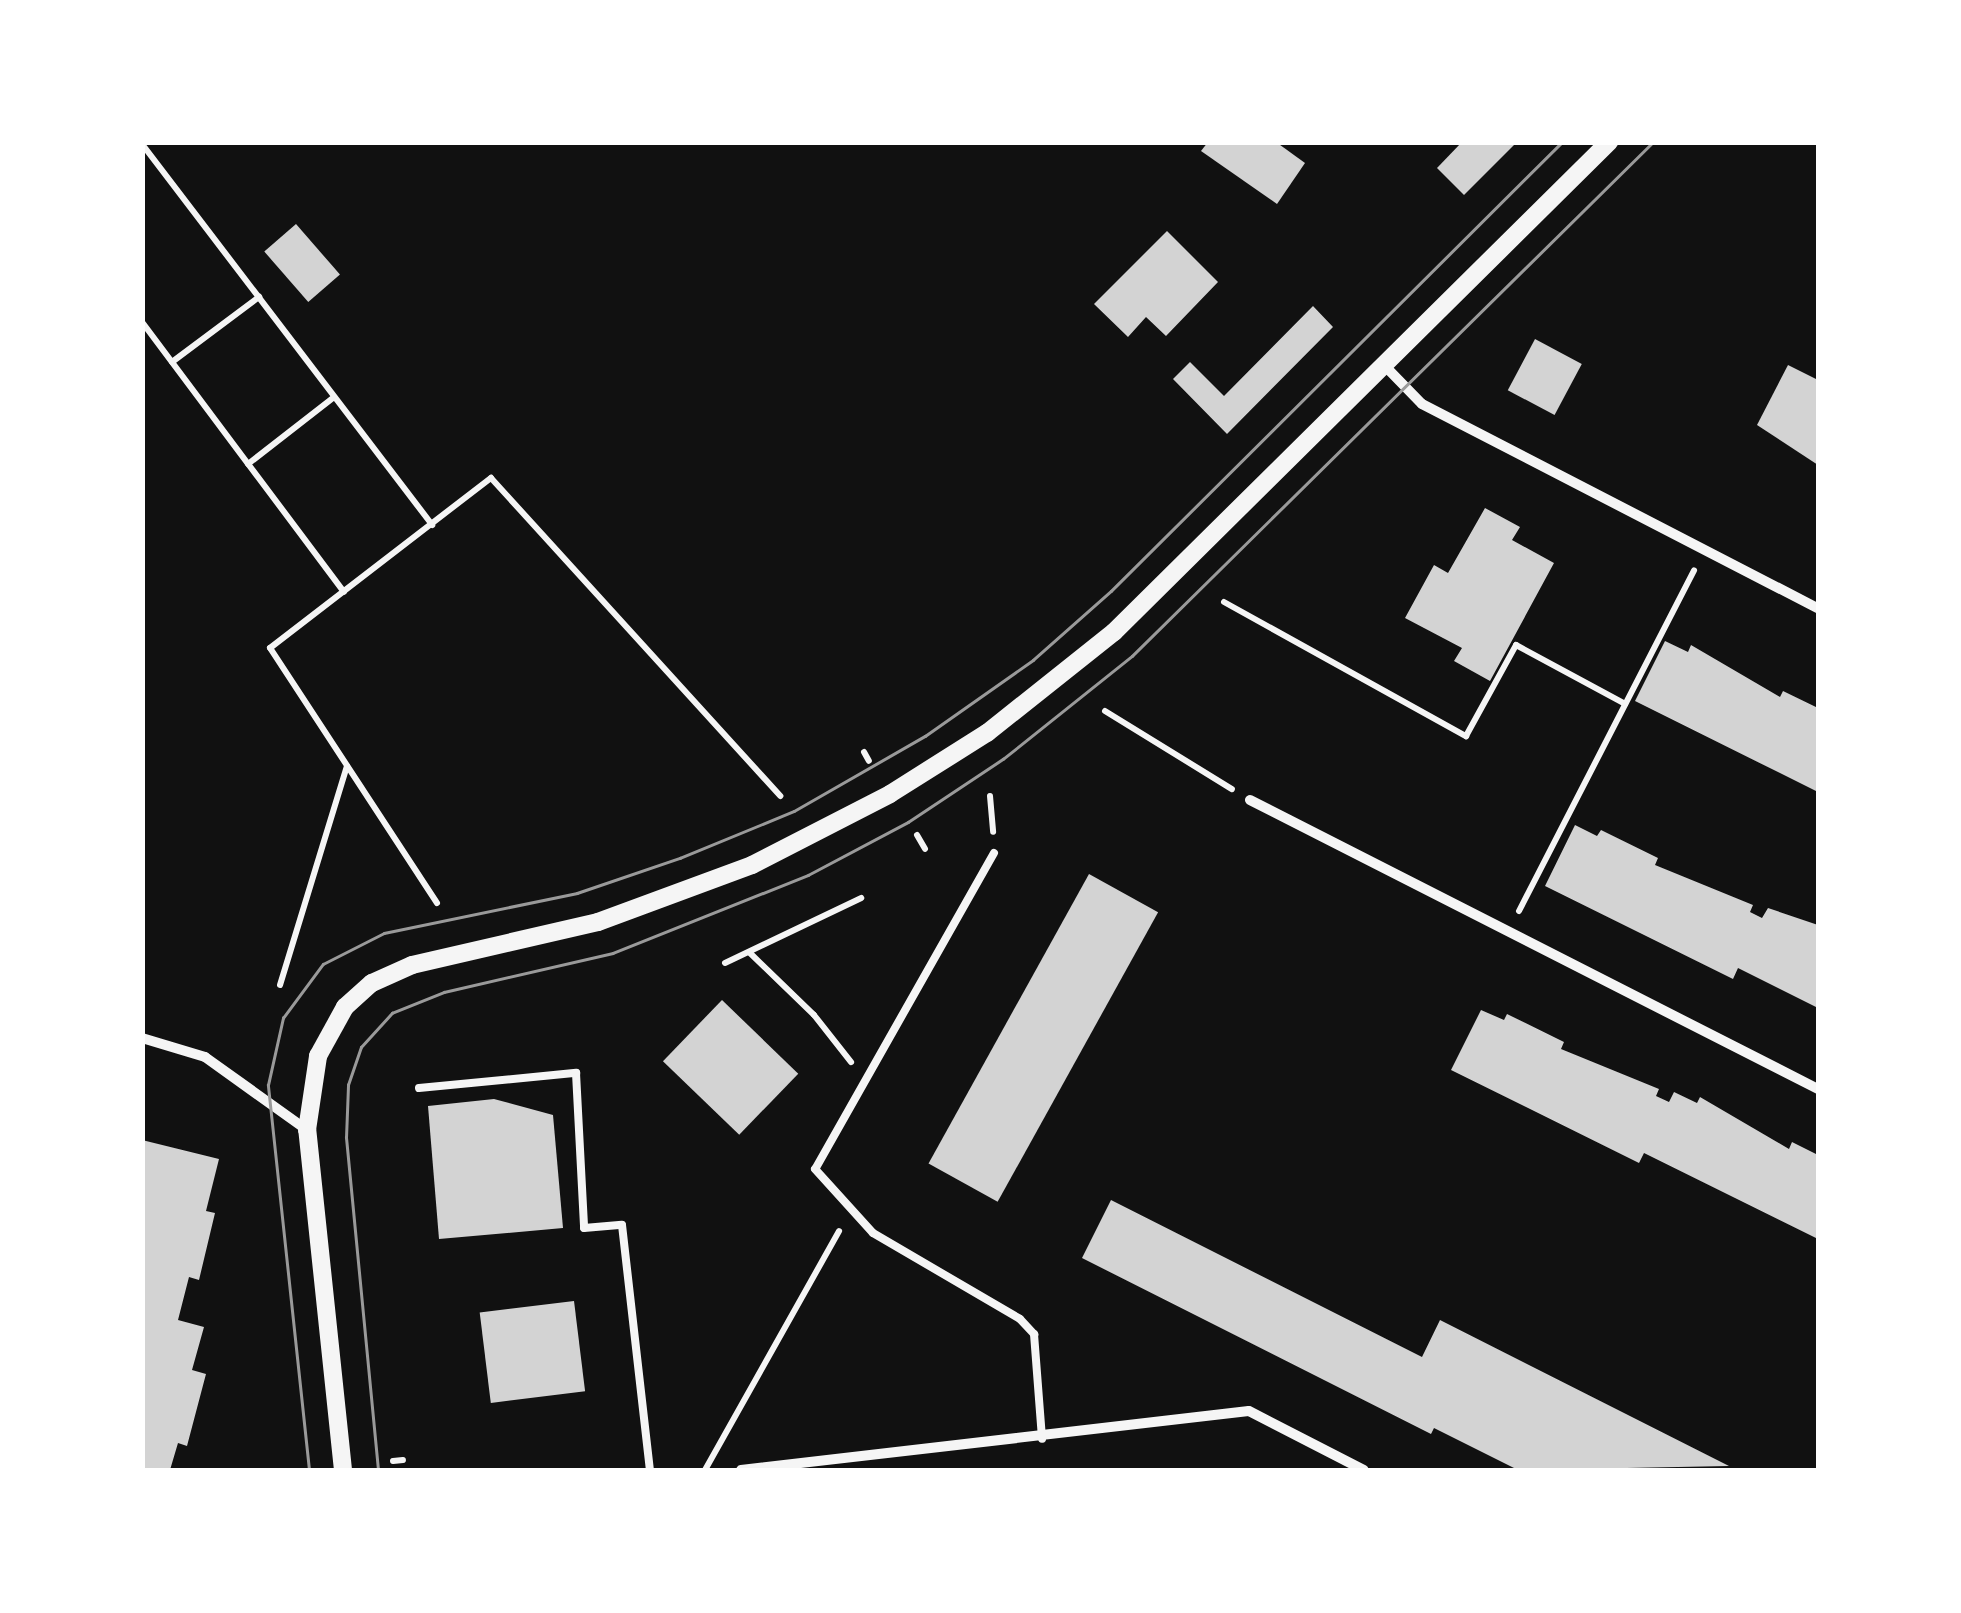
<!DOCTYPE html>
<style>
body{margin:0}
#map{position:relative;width:1961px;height:1613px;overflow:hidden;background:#111;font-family:"Golos Text",sans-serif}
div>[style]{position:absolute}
.building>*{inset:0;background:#d3d3d3;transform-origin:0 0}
.path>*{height:6px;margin:-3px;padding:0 3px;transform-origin:3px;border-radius:3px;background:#f5f5f5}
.service>*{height:8px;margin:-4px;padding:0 4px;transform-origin:4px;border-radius:4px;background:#f5f5f5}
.minor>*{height:10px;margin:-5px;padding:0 5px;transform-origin:5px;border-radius:5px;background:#f5f5f5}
.tertiary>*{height:18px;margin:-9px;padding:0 9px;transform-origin:9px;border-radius:9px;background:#f5f5f5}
.tram>*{height:2.5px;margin:-1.25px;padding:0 1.25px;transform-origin:1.25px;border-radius:1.25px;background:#9a9a9a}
span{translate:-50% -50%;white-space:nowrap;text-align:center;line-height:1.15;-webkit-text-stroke:10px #fff;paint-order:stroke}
.frame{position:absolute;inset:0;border:145px solid #fff;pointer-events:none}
</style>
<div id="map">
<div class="building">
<i style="clip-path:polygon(1208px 142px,1276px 142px,1305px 163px,1277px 204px,1201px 151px)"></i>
<i style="clip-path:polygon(1462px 142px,1517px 142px,1464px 195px,1437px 168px)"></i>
<i style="left:296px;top:224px;width:67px;height:42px;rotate:49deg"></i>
<i style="clip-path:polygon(1167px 231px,1218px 282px,1166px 336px,1146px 317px,1128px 337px,1094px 304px)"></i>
<i style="clip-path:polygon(1313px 306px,1333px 327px,1227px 434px,1173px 379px,1190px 362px,1224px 396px)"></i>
<i style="left:1535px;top:339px;width:53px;height:58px;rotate:28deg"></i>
<i style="clip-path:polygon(1788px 365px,1818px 380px,1818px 465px,1757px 425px)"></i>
<i style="clip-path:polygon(1485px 508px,1520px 527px,1512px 540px,1554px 563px,1490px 681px,1454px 661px,1462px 648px,1405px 618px,1434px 565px,1448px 573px)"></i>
<i style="clip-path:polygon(1665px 641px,1688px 652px,1691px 645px,1780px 697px,1783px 691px,1818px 708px,1818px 792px,1635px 701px)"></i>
<i style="clip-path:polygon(1575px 825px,1597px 836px,1601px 830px,1658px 858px,1655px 865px,1753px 905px,1750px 912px,1762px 918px,1768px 908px,1818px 925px,1818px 1008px,1738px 968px,1733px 979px,1545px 886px)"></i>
<i style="left:1089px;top:874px;width:79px;height:331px;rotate:29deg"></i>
<i style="left:722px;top:1000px;width:106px;height:85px;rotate:44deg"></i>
<i style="clip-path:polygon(1481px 1010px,1504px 1020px,1507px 1014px,1564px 1042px,1561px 1049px,1659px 1089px,1656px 1096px,1669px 1102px,1674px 1092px,1697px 1103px,1700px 1097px,1789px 1149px,1792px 1142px,1818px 1155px,1818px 1239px,1644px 1153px,1639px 1163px,1451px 1070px)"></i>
<i style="clip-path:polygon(494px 1099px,553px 1115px,563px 1228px,439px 1239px,428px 1106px)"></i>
<i style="clip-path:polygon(142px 1140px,219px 1159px,206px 1211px,215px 1213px,199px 1280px,189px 1277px,178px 1320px,204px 1327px,192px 1370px,206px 1374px,187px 1446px,178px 1443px,170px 1470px,142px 1470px)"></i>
<i style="clip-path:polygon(1111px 1200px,1422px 1357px,1440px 1320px,1729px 1466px,1518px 1470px,1434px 1428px,1431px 1434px,1082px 1258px)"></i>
<i style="left:574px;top:1301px;width:91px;height:95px;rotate:83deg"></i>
</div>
<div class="path">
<i style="left:142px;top:144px;width:479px;rotate:52.7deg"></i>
<i style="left:142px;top:322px;width:337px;rotate:53.2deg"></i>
<i style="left:172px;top:362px;width:109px;rotate:-36.8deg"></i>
<i style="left:248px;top:464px;width:109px;rotate:-37.9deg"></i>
<i style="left:1224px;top:602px;width:277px;rotate:29deg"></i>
<i style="left:1466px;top:736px;width:104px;rotate:-61.2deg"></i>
<i style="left:1516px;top:645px;width:124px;rotate:28.4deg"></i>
<i style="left:1105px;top:711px;width:149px;rotate:31.6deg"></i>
<i style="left:864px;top:752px;width:10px;rotate:61deg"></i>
<i style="left:990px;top:796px;width:36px;rotate:85deg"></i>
<i style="left:917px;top:835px;width:16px;rotate:60deg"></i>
<i style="left:437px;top:903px;width:305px;rotate:-123.2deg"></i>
<i style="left:270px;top:648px;width:279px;rotate:-37.6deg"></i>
<i style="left:491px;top:478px;width:430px;rotate:47.7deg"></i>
<i style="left:1519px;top:911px;width:383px;rotate:-62.8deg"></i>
<i style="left:750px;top:953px;width:89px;rotate:44.1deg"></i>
<i style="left:814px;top:1015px;width:60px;rotate:51.8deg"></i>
<i style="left:725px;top:963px;width:151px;rotate:-25.5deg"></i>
<i style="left:280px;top:985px;width:229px;rotate:-73deg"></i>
<i style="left:393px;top:1461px;width:10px;rotate:-6deg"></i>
<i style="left:705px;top:1470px;width:274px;rotate:-60.7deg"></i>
</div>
<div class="service">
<i style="left:994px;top:853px;width:363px;rotate:119.5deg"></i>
<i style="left:815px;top:1169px;width:86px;rotate:47.8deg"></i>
<i style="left:873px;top:1233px;width:170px;rotate:30.3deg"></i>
<i style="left:1020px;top:1319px;width:21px;rotate:47deg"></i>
<i style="left:1034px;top:1334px;width:105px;rotate:85.6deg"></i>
<i style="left:419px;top:1088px;width:158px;rotate:-5.5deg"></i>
<i style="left:576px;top:1073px;width:155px;rotate:87deg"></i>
<i style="left:584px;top:1228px;width:38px;rotate:-5deg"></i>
<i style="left:622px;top:1225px;width:247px;rotate:83.5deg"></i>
</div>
<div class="minor">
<i style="left:1384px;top:365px;width:54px;rotate:45.7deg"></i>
<i style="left:1422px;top:404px;width:445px;rotate:27.3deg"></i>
<i style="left:1250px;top:800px;width:637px;rotate:26.97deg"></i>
<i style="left:142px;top:1038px;width:66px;rotate:16.8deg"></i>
<i style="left:205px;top:1057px;width:125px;rotate:35.6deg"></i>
<i style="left:741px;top:1470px;width:511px;rotate:-6.62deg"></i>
<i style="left:1249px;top:1411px;width:129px;rotate:27.2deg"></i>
</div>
<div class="tertiary">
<i style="left:343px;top:1470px;width:342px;rotate:-96deg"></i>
<i style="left:307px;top:1130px;width:75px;rotate:-81.5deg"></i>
<i style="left:318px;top:1056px;width:56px;rotate:-61.1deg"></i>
<i style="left:345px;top:1007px;width:36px;rotate:-42deg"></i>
<i style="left:372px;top:983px;width:44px;rotate:-24.2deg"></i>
<i style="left:412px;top:965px;width:191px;rotate:-13deg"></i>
<i style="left:598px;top:922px;width:164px;rotate:-20.3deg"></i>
<i style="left:752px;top:865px;width:155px;rotate:-27.2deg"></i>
<i style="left:890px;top:794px;width:115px;rotate:-32.2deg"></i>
<i style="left:987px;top:733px;width:162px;rotate:-38.5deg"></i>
<i style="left:1114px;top:632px;width:697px;rotate:-44.71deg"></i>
</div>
<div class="tram">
<i style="left:309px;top:1470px;width:387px;rotate:-96.1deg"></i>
<i style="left:268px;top:1085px;width:69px;rotate:-77.4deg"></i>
<i style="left:283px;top:1018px;width:67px;rotate:-53.5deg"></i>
<i style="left:323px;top:964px;width:68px;rotate:-26.9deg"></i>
<i style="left:384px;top:933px;width:197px;rotate:-11.7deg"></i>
<i style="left:577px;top:893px;width:109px;rotate:-18.8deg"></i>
<i style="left:680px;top:858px;width:123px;rotate:-22.4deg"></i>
<i style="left:794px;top:811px;width:151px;rotate:-29.8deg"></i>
<i style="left:925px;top:736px;width:132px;rotate:-35.1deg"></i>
<i style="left:1033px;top:660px;width:104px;rotate:-41.5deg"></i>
<i style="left:1111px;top:591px;width:636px;rotate:-44.87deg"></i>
<i style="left:378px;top:1470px;width:334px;rotate:-95.5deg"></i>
<i style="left:346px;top:1138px;width:53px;rotate:-87.8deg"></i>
<i style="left:348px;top:1085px;width:40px;rotate:-71.1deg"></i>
<i style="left:361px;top:1047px;width:46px;rotate:-47.6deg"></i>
<i style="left:392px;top:1013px;width:56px;rotate:-22deg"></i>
<i style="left:444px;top:992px;width:173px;rotate:-13deg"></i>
<i style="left:613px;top:953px;width:210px;rotate:-21.8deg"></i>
<i style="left:808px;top:875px;width:113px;rotate:-27.9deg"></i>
<i style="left:908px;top:822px;width:114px;rotate:-33.6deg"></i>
<i style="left:1003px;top:759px;width:165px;rotate:-38.6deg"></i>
<i style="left:1132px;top:656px;width:732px;rotate:-44.61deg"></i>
</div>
<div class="frame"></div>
</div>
